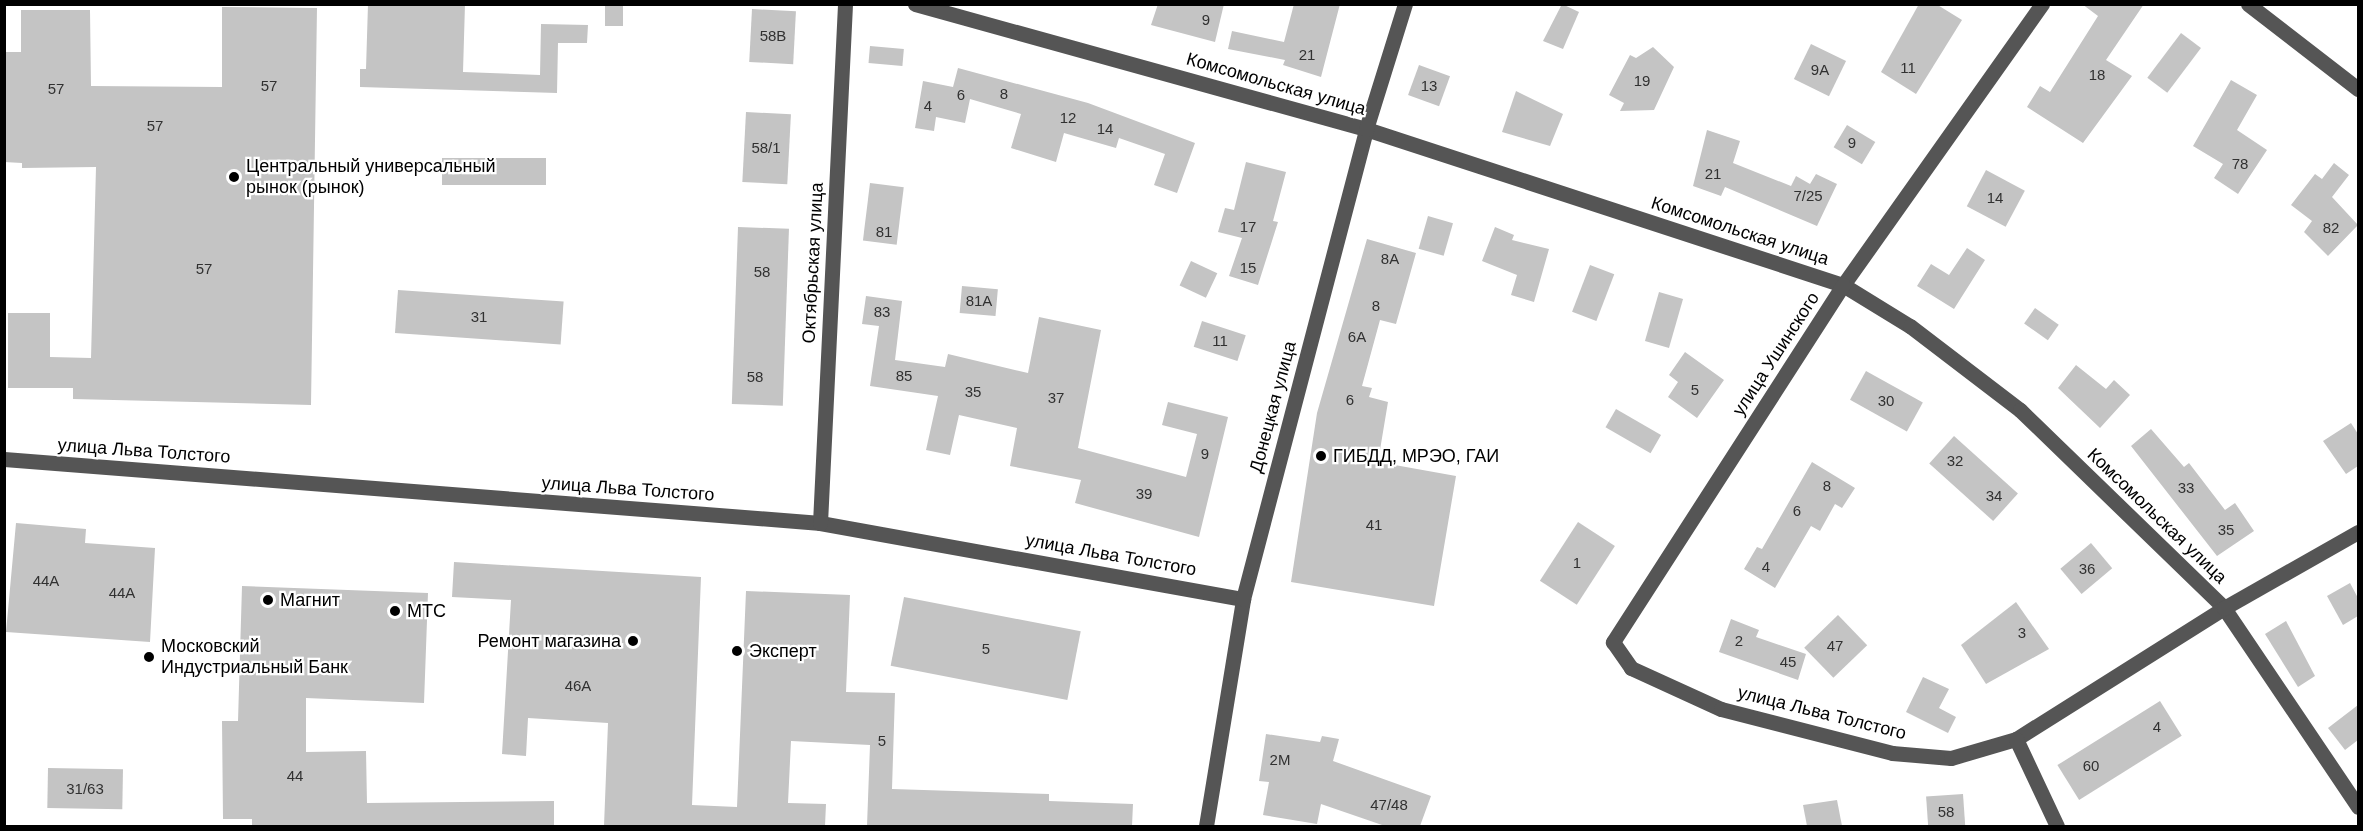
<!DOCTYPE html>
<meta charset="utf-8">
<style>
body{margin:0}
#map{position:relative;width:2363px;height:831px;overflow:hidden;background:#fff;font-family:Arial,sans-serif}
div>[style]{position:absolute}
.building>*{inset:0;background:#c4c4c4;transform-origin:0 0}
.minor>*{height:15px;margin:-7.5px;padding:0 7.5px;transform-origin:7.5px;border-radius:7.5px;background:#555}
.dots>*{width:16px;height:16px;translate:-50% -50%;box-sizing:border-box;border:3px solid #fff;border-radius:50%}
span{translate:-50% -50%;white-space:nowrap;text-align:center;line-height:1.15;-webkit-text-stroke:4.5px #fff;paint-order:stroke}
.number-label{font-size:15px;color:#313131}
.number-label span{-webkit-text-stroke-width:0}
.street-label{font-size:18px;color:#000}
.poi-label{font-size:18px;color:#000}
.left{translate:0 -50%;text-align:left}
.right{translate:-100% -50%;text-align:right}
.frame{position:absolute;inset:0;border:6px solid #000;pointer-events:none}
</style>
<div id="map">
<div class="building">
<i style="clip-path:polygon(368px 4px,465px 4px,463px 72px,540px 75px,541px 24px,588px 25px,587px 43px,558px 43px,557px 93px,360px 87px,360px 69px,366px 69px)"></i>
<i style="left:605px;top:4px;width:18px;height:22px"></i>
<i style="clip-path:polygon(1158px 4px,1224px 4px,1215px 42px,1151px 25px)"></i>
<i style="clip-path:polygon(1294px 4px,1340px 4px,1321px 77px,1283px 65px,1285px 60px,1228px 49px,1232px 31px,1284px 42px)"></i>
<i style="clip-path:polygon(1562px 4px,1579px 12px,1563px 49px,1543px 41px)"></i>
<i style="clip-path:polygon(1919px 4px,1936px 4px,1962px 20px,1916px 94px,1881px 72px)"></i>
<i style="clip-path:polygon(2082px 4px,2144px 4px,2106px 60px,2132px 76px,2083px 143px,2027px 107px,2040px 86px,2050px 92px,2098px 16px)"></i>
<i style="clip-path:polygon(222px 7px,317px 8px,311px 405px,73px 399px,73px 388px,8px 388px,8px 313px,50px 313px,50px 357px,91px 358px,96px 167px,22px 168px,22px 163px,4px 162px,4px 52px,21px 52px,21px 10px,90px 10px,91px 86px,222px 87px)"></i>
<i style="left:752px;top:9px;width:44px;height:53px;rotate:3deg"></i>
<i style="left:2181px;top:33px;width:25px;height:56px;rotate:37deg"></i>
<i style="left:1811px;top:44px;width:39px;height:39px;rotate:26deg"></i>
<i style="left:870px;top:46px;width:34px;height:17px;rotate:5deg"></i>
<i style="clip-path:polygon(1653px 47px,1674px 67px,1654px 110px,1620px 111px,1624px 103px,1609px 95px,1630px 55px,1636px 58px)"></i>
<i style="left:1419px;top:65px;width:33px;height:32px;rotate:20deg"></i>
<i style="clip-path:polygon(958px 68px,1088px 103px,1195px 143px,1177px 193px,1154px 185px,1165px 154px,1119px 138px,1116px 148px,1064px 133px,1056px 162px,1011px 148px,1021px 114px,970px 99px,965px 123px,936px 117px,934px 131px,915px 128px,923px 81px,953px 87px)"></i>
<i style="clip-path:polygon(2231px 80px,2257px 95px,2237px 130px,2267px 150px,2238px 194px,2214px 178px,2223px 164px,2193px 146px)"></i>
<i style="clip-path:polygon(1516px 91px,1563px 114px,1550px 146px,1502px 132px)"></i>
<i style="left:746px;top:112px;width:45px;height:70px;rotate:3deg"></i>
<i style="left:1847px;top:125px;width:33px;height:26px;rotate:31deg"></i>
<i style="clip-path:polygon(1707px 130px,1740px 141px,1733px 163px,1791px 186px,1796px 176px,1810px 184px,1816px 174px,1837px 184px,1817px 226px,1725px 187px,1721px 196px,1693px 186px)"></i>
<i style="left:442px;top:158px;width:104px;height:27px"></i>
<i style="clip-path:polygon(1246px 162px,1286px 172px,1273px 221px,1278px 222px,1258px 285px,1229px 276px,1242px 238px,1218px 232px,1225px 208px,1234px 210px)"></i>
<i style="clip-path:polygon(2334px 163px,2349px 175px,2332px 197px,2358px 225px,2328px 256px,2304px 232px,2312px 221px,2291px 205px,2315px 174px,2322px 179px)"></i>
<i style="left:1986px;top:170px;width:44px;height:41px;rotate:28deg"></i>
<i style="left:870px;top:183px;width:34px;height:58px;rotate:7deg"></i>
<i style="left:1428px;top:216px;width:26px;height:34px;rotate:16deg"></i>
<i style="left:738px;top:227px;width:51px;height:177px;rotate:2deg"></i>
<i style="clip-path:polygon(1495px 227px,1514px 235px,1512px 240px,1549px 249px,1534px 302px,1511px 295px,1517px 275px,1482px 261px)"></i>
<i style="clip-path:polygon(1367px 239px,1416px 253px,1396px 324px,1380px 320px,1362px 386px,1372px 388px,1369px 397px,1388px 402px,1378px 462px,1456px 476px,1434px 606px,1291px 582px,1317px 413px)"></i>
<i style="clip-path:polygon(1967px 248px,1985px 260px,1954px 309px,1917px 286px,1931px 264px,1949px 275px)"></i>
<i style="left:1191px;top:261px;width:29px;height:27px;rotate:25deg"></i>
<i style="left:1590px;top:265px;width:26px;height:50px;rotate:21deg"></i>
<i style="left:962px;top:286px;width:36px;height:27px;rotate:5deg"></i>
<i style="left:398px;top:290px;width:166px;height:43px;rotate:4deg"></i>
<i style="left:1659px;top:292px;width:25px;height:51px;rotate:16deg"></i>
<i style="clip-path:polygon(866px 296px,902px 301px,895px 360px,945px 367px,948px 354px,1028px 373px,1039px 317px,1101px 330px,1078px 448px,1186px 477px,1197px 434px,1162px 425px,1168px 402px,1228px 417px,1199px 537px,1075px 503px,1081px 480px,1010px 466px,1017px 428px,959px 415px,950px 455px,926px 450px,938px 396px,870px 386px,879px 326px,862px 324px)"></i>
<i style="left:2035px;top:308px;width:29px;height:19px;rotate:35deg"></i>
<i style="left:1202px;top:321px;width:46px;height:27px;rotate:18deg"></i>
<i style="clip-path:polygon(1685px 352px,1724px 380px,1697px 418px,1668px 397px,1678px 382px,1669px 375px)"></i>
<i style="clip-path:polygon(2076px 365px,2106px 389px,2114px 380px,2130px 395px,2100px 428px,2058px 388px)"></i>
<i style="left:1866px;top:371px;width:65px;height:33px;rotate:29deg"></i>
<i style="left:1616px;top:409px;width:52px;height:21px;rotate:30deg"></i>
<i style="clip-path:polygon(2351px 423px,2358px 434px,2358px 466px,2346px 474px,2323px 441px)"></i>
<i style="clip-path:polygon(2151px 429px,2184px 467px,2189px 463px,2225px 510px,2235px 503px,2254px 531px,2217px 556px,2131px 446px)"></i>
<i style="left:1954px;top:436px;width:86px;height:37px;rotate:42deg"></i>
<i style="clip-path:polygon(1812px 462px,1855px 488px,1842px 508px,1835px 504px,1820px 531px,1811px 526px,1775px 588px,1744px 569px,1757px 547px,1762px 549px)"></i>
<i style="left:1578px;top:522px;width:44px;height:70px;rotate:33deg"></i>
<i style="clip-path:polygon(16px 523px,86px 529px,85px 543px,155px 548px,150px 642px,6px 632px)"></i>
<i style="left:2091px;top:543px;width:33px;height:40px;rotate:50deg"></i>
<i style="clip-path:polygon(454px 562px,701px 577px,692px 805px,737px 807px,746px 591px,850px 595px,846px 692px,895px 693px,892px 789px,1049px 794px,1049px 801px,1133px 804px,1132px 826px,867px 826px,870px 745px,791px 741px,788px 803px,826px 804px,825px 826px,604px 826px,608px 723px,528px 718px,526px 756px,502px 754px,511px 600px,452px 597px)"></i>
<i style="clip-path:polygon(2350px 583px,2358px 598px,2358px 616px,2343px 625px,2327px 596px)"></i>
<i style="clip-path:polygon(242px 586px,428px 593px,424px 703px,306px 698px,306px 752px,366px 751px,367px 803px,554px 801px,554px 826px,252px 826px,252px 819px,223px 819px,222px 721px,238px 721px)"></i>
<i style="left:904px;top:597px;width:180px;height:70px;rotate:11deg"></i>
<i style="clip-path:polygon(2016px 602px,2049px 649px,1986px 684px,1961px 645px)"></i>
<i style="left:1838px;top:615px;width:42px;height:47px;rotate:46deg"></i>
<i style="clip-path:polygon(1731px 619px,1759px 630px,1756px 637px,1806px 654px,1798px 680px,1719px 652px)"></i>
<i style="clip-path:polygon(2286px 621px,2315px 676px,2298px 687px,2265px 634px)"></i>
<i style="clip-path:polygon(1923px 677px,1949px 689px,1939px 708px,1956px 717px,1948px 733px,1906px 712px)"></i>
<i style="left:2160px;top:701px;width:41px;height:121px;rotate:58deg"></i>
<i style="clip-path:polygon(2358px 705px,2358px 740px,2345px 750px,2328px 728px)"></i>
<i style="clip-path:polygon(1266px 734px,1320px 742px,1322px 736px,1339px 739px,1333px 761px,1431px 796px,1420px 826px,1385px 826px,1321px 804px,1317px 824px,1263px 815px,1269px 782px,1259px 781px)"></i>
<i style="left:48px;top:768px;width:75px;height:40px;rotate:1deg"></i>
<i style="left:1963px;top:794px;width:32px;height:37px;rotate:86deg"></i>
<i style="clip-path:polygon(1837px 800px,1842px 826px,1807px 826px,1803px 805px)"></i>
</div>
<div class="minor">
<i style="left:915px;top:4px;width:468px;rotate:15.5deg"></i>
<i style="left:1366px;top:129px;width:502px;rotate:18.11deg"></i>
<i style="left:1843px;top:285px;width:79px;rotate:31.5deg"></i>
<i style="left:1910px;top:326px;width:138px;rotate:37.4deg"></i>
<i style="left:2020px;top:410px;width:284px;rotate:44.1deg"></i>
<i style="left:2224px;top:608px;width:240px;rotate:56deg"></i>
<i style="left:2042px;top:4px;width:344px;rotate:125.3deg"></i>
<i style="left:1843px;top:285px;width:425px;rotate:122.8deg"></i>
<i style="left:1613px;top:642px;width:32px;rotate:55deg"></i>
<i style="left:1631px;top:668px;width:99px;rotate:24.5deg"></i>
<i style="left:1721px;top:709px;width:177px;rotate:14.4deg"></i>
<i style="left:1892px;top:753px;width:59px;rotate:4.8deg"></i>
<i style="left:1951px;top:758px;width:68px;rotate:-16.3deg"></i>
<i style="left:2016px;top:739px;width:246px;rotate:-32.2deg"></i>
<i style="left:2224px;top:608px;width:154px;rotate:-29.6deg"></i>
<i style="left:2248px;top:4px;width:139px;rotate:37.7deg"></i>
<i style="left:4px;top:459px;width:819px;rotate:4.48deg"></i>
<i style="left:820px;top:523px;width:430px;rotate:10.2deg"></i>
<i style="left:820px;top:523px;width:520px;rotate:-87.24deg"></i>
<i style="left:2016px;top:739px;width:96px;rotate:64.8deg"></i>
<i style="left:1206px;top:826px;width:230px;rotate:-80.7deg"></i>
<i style="left:1243px;top:599px;width:486px;rotate:-75.3deg"></i>
<i style="left:1366px;top:129px;width:131px;rotate:-72.7deg"></i>
</div>
<div class="dots">
<i style="left:234px;top:177px;background:#000"></i>
<i style="left:1321px;top:456px;background:#000"></i>
<i style="left:268px;top:600px;background:#000"></i>
<i style="left:395px;top:611px;background:#000"></i>
<i style="left:633px;top:641px;background:#000"></i>
<i style="left:737px;top:651px;background:#000"></i>
<i style="left:149px;top:657px;background:#000"></i>
</div>
<div class="number-label">
<span style="left:1206px;top:20px">9</span>
<span style="left:773px;top:36px">58В</span>
<span style="left:1307px;top:55px">21</span>
<span style="left:1908px;top:68px">11</span>
<span style="left:1820px;top:70px">9А</span>
<span style="left:2097px;top:75px">18</span>
<span style="left:1642px;top:81px">19</span>
<span style="left:269px;top:86px">57</span>
<span style="left:1429px;top:86px">13</span>
<span style="left:56px;top:89px">57</span>
<span style="left:1004px;top:94px">8</span>
<span style="left:961px;top:95px">6</span>
<span style="left:928px;top:106px">4</span>
<span style="left:1068px;top:118px">12</span>
<span style="left:155px;top:126px">57</span>
<span style="left:1105px;top:129px">14</span>
<span style="left:1852px;top:143px">9</span>
<span style="left:766px;top:148px">58/1</span>
<span style="left:2240px;top:164px">78</span>
<span style="left:1713px;top:174px">21</span>
<span style="left:1808px;top:196px">7/25</span>
<span style="left:1995px;top:198px">14</span>
<span style="left:1248px;top:227px">17</span>
<span style="left:2331px;top:228px">82</span>
<span style="left:884px;top:232px">81</span>
<span style="left:1390px;top:259px">8А</span>
<span style="left:1248px;top:268px">15</span>
<span style="left:204px;top:269px">57</span>
<span style="left:762px;top:272px">58</span>
<span style="left:979px;top:301px">81А</span>
<span style="left:1376px;top:306px">8</span>
<span style="left:882px;top:312px">83</span>
<span style="left:479px;top:317px">31</span>
<span style="left:1357px;top:337px">6А</span>
<span style="left:1220px;top:341px">11</span>
<span style="left:904px;top:376px">85</span>
<span style="left:755px;top:377px">58</span>
<span style="left:1695px;top:390px">5</span>
<span style="left:973px;top:392px">35</span>
<span style="left:1056px;top:398px">37</span>
<span style="left:1350px;top:400px">6</span>
<span style="left:1886px;top:401px">30</span>
<span style="left:1205px;top:454px">9</span>
<span style="left:1955px;top:461px">32</span>
<span style="left:1827px;top:486px">8</span>
<span style="left:2186px;top:488px">33</span>
<span style="left:1144px;top:494px">39</span>
<span style="left:1994px;top:496px">34</span>
<span style="left:1797px;top:511px">6</span>
<span style="left:1374px;top:525px">41</span>
<span style="left:2226px;top:530px">35</span>
<span style="left:1577px;top:563px">1</span>
<span style="left:1766px;top:567px">4</span>
<span style="left:2087px;top:569px">36</span>
<span style="left:46px;top:581px">44А</span>
<span style="left:122px;top:593px">44А</span>
<span style="left:2022px;top:633px">3</span>
<span style="left:1739px;top:641px">2</span>
<span style="left:1835px;top:646px">47</span>
<span style="left:986px;top:649px">5</span>
<span style="left:1788px;top:662px">45</span>
<span style="left:578px;top:686px">46А</span>
<span style="left:2157px;top:727px">4</span>
<span style="left:882px;top:741px">5</span>
<span style="left:1280px;top:760px">2М</span>
<span style="left:2091px;top:766px">60</span>
<span style="left:295px;top:776px">44</span>
<span style="left:85px;top:789px">31/63</span>
<span style="left:1389px;top:805px">47/48</span>
<span style="left:1946px;top:812px">58</span>
</div>
<div class="street-label">
<span style="left:1276px;top:84px;rotate:16deg">Комсомольская улица</span>
<span style="left:1740px;top:231px;rotate:18deg">Комсомольская улица</span>
<span style="left:813px;top:263px;rotate:-87deg">Октябрьская улица</span>
<span style="left:1776px;top:354px;rotate:-57deg">улица Ушинского</span>
<span style="left:1273px;top:407px;rotate:-75deg">Донецкая улица</span>
<span style="left:144px;top:451px;rotate:4deg">улица Льва Толстого</span>
<span style="left:628px;top:489px;rotate:4deg">улица Льва Толстого</span>
<span style="left:2157px;top:516px;rotate:44deg">Комсомольская улица</span>
<span style="left:1111px;top:555px;rotate:10deg">улица Льва Толстого</span>
<span style="left:1822px;top:713px;rotate:14deg">улица Льва Толстого</span>
</div>
<div class="poi-label">
<span class="left" style="left:246px;top:177px">Центральный универсальный<br>рынок (рынок)</span>
<span class="left" style="left:1333px;top:456px">ГИБДД, МРЭО, ГАИ</span>
<span class="left" style="left:280px;top:600px">Магнит</span>
<span class="left" style="left:407px;top:611px">МТС</span>
<span class="right" style="left:621px;top:641px">Ремонт магазина</span>
<span class="left" style="left:161px;top:657px">Московский<br>Индустриальный Банк</span>
<span class="left" style="left:749px;top:651px">Эксперт</span>
</div>
<div class="frame"></div>
</div>
